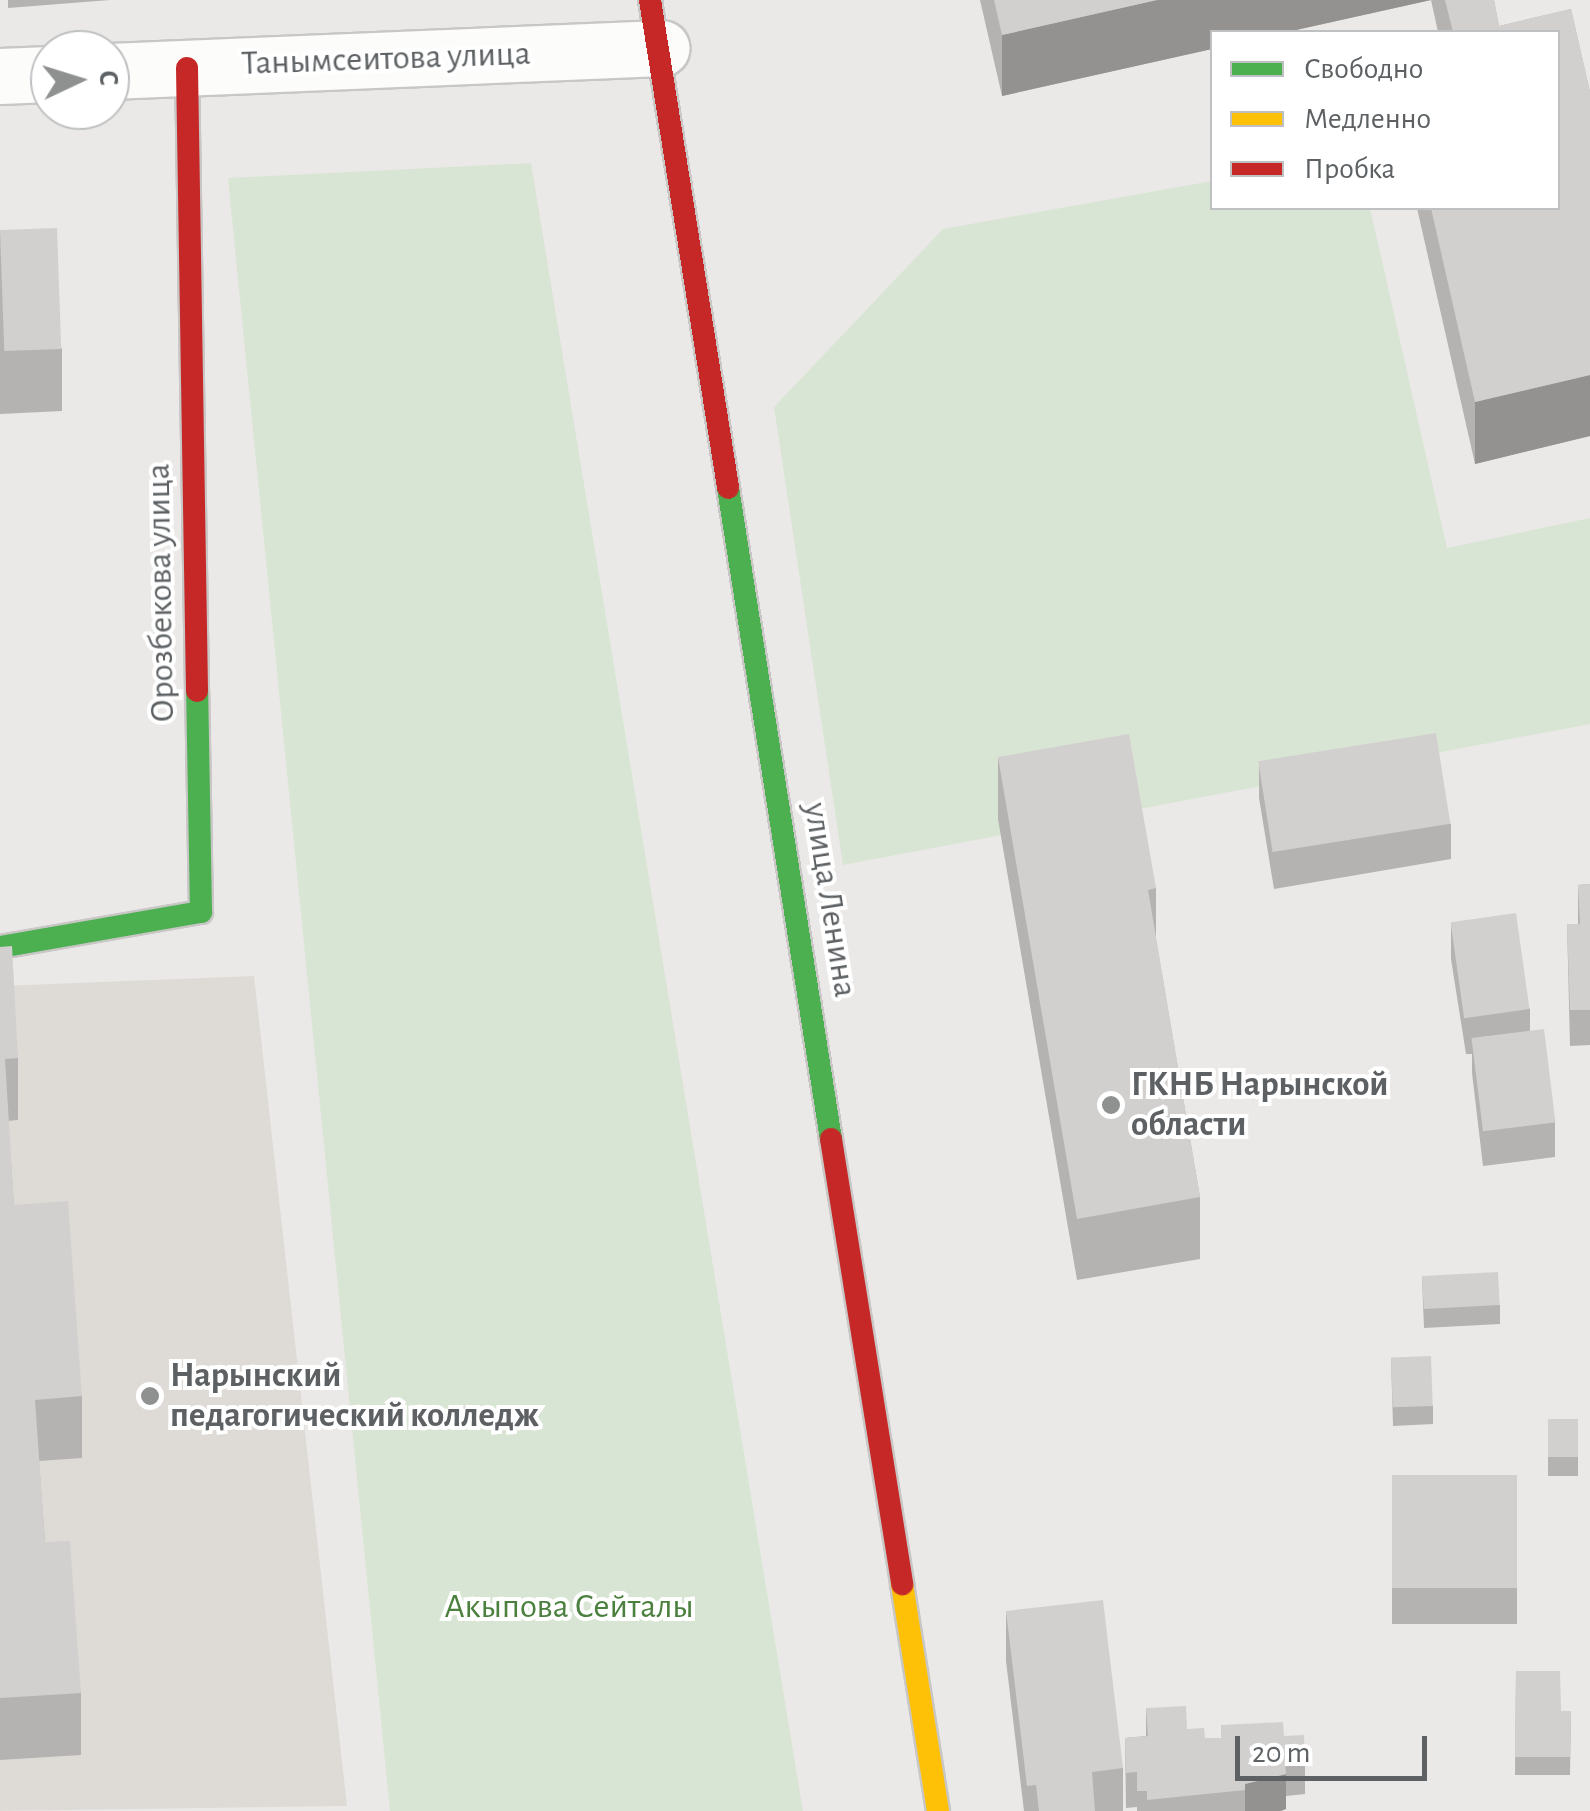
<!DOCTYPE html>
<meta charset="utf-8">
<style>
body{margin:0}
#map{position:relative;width:1590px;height:1811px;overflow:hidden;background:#ebe9e7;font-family:"Alegreya Sans",sans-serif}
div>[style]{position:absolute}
.education>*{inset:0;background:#dedbd7}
.green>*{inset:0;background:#d9e5d4}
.roads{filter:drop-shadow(2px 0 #c8c7c6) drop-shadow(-2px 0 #c8c7c6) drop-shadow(0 2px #c8c7c6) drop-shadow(0 -2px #c8c7c6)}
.street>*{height:55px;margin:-27.5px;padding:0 27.5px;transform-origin:27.5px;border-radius:27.5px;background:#fcfcfb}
.fast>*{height:22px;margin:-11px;padding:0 11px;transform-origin:11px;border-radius:11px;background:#4caf50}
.slow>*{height:22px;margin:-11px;padding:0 11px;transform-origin:11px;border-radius:11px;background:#ffc107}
.jam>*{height:22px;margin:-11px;padding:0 11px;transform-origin:11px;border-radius:11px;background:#c62828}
.wall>*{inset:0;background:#b5b3b2;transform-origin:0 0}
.shaded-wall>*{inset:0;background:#939291}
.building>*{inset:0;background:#d2d0cf;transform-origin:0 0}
.dots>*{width:28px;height:28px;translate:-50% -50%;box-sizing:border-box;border:5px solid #fff;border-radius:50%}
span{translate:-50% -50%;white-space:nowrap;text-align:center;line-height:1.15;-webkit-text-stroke:8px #fff;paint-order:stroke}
.street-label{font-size:35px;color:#5d6163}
.poi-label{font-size:35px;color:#5d6163;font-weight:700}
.left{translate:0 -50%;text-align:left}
.park-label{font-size:35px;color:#4b803f}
.legend{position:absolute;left:1210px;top:30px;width:350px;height:180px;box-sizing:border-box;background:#fff;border:2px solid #bec0c1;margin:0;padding:12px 18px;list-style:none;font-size:30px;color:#5d6163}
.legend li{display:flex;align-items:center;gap:20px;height:50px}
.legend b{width:50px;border:2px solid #bec0c1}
.north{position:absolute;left:30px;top:30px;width:100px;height:100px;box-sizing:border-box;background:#fff;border:2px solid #bec0c1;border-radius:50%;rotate:86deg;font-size:28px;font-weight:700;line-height:40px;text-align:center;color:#5d6163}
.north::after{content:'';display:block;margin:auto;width:35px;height:45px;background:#8f9191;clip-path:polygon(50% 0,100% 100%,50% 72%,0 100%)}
.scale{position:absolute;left:1235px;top:1736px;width:192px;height:45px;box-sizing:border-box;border:5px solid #5d6163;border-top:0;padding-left:12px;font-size:30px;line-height:35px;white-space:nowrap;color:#5d6163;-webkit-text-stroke:8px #fff;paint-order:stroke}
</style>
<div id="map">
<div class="education">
<i style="clip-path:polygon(254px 976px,347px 1806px,0 1811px,0 986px)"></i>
</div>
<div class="green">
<i style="clip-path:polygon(531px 163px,803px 1811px,390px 1811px,228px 178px)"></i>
<i style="clip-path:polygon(1212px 181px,1212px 208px,1370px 208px,1447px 548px,1590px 518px,1590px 724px,843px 865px,774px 407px,943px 229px)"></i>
</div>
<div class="roads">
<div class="street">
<i style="left:110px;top:71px;width:552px;rotate:-2.39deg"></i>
<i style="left:0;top:76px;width:50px;rotate:-2.3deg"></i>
</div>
<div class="fast">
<i style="left:728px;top:488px;width:659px;rotate:81.01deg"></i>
<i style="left:0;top:947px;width:204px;rotate:-9.9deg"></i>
<i style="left:201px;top:912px;width:221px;rotate:-91deg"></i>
</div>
<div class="slow">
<i style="left:902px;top:1584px;width:230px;rotate:81deg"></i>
</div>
<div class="jam">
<i style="left:650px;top:0;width:494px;rotate:80.9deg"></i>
<i style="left:187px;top:68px;width:623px;rotate:89.08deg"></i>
<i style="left:831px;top:1139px;width:451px;rotate:80.9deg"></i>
</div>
</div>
<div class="wall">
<i style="clip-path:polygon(8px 0,110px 0,8px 8px)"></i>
<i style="clip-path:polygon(980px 0,1494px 0,1499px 26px,1571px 9px,1590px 92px,1590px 436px,1475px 464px,1417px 208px,1558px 208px,1558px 32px,1438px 32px,1431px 0,1287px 32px,1212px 32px,1212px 49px,1002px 96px)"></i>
<i style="clip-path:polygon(0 231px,62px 349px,62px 411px,0 414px)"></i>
<i style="clip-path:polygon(998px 757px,1156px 888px,1156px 939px,1200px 1197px,1200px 1259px,1077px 1280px,998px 819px)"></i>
<i style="clip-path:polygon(1259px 763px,1451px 824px,1451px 859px,1274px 889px,1259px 798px)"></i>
<i style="clip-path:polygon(1590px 884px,1590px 1045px,1570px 1046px,1567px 924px,1578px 924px,1578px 885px)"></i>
<i style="clip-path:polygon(1451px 923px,1530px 1009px,1530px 1031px,1555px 1122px,1555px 1157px,1483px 1166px,1472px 1073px,1472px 1054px,1466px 1054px,1451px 959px)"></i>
<i style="clip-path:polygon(0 947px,18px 1058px,18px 1120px,8px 1121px,14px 1205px,82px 1396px,82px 1458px,39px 1461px,45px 1542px,81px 1693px,81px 1755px,0 1760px)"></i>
<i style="clip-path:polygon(1422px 1277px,1500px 1305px,1500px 1324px,1424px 1328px)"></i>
<i style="clip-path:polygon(1391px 1358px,1433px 1406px,1433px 1424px,1393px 1426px)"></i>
<i style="left:1578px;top:1419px;width:57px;height:30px;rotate:90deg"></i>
<i style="left:1392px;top:1475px;width:125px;height:149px"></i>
<i style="clip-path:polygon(1006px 1611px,1123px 1768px,1123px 1811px,1024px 1811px,1006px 1661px)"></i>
<i style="clip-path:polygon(1516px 1671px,1561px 1711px,1571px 1711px,1570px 1775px,1515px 1775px)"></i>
<i style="clip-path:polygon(1146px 1708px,1205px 1738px,1305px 1759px,1305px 1794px,1286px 1796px,1286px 1809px,1280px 1811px,1137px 1811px,1137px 1807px,1126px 1808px,1125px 1738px,1146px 1736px)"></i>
</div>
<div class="shaded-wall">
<i style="clip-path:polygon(1157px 0,1431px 0,1287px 32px,1212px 32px,1212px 49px,1002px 96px,1002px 35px)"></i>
<i style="clip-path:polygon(1590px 375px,1590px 436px,1475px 464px,1475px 402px)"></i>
<i style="clip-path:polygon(1286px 1774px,1286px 1809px,1280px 1811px,1245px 1811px,1245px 1784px)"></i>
</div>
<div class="building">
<i style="clip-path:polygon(994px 0,1157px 0,1002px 35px)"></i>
<i style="clip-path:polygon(1445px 0,1494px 0,1499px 26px,1571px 9px,1590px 92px,1590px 375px,1475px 402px,1431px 208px,1558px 208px,1558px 32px,1453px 32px)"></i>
<i style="left:57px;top:228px;width:121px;height:57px;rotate:88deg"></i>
<i style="left:1436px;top:733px;width:92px;height:180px;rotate:81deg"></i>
<i style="clip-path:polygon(1129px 734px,1156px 888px,1148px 890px,1200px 1197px,1077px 1219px,998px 757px)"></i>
<i style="clip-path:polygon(1590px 884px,1590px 1010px,1570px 1010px,1567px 924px,1580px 924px,1578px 885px)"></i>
<i style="left:1516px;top:913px;width:97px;height:66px;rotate:82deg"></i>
<i style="clip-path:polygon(12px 946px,18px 1058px,5px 1059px,14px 1205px,68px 1201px,82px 1396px,35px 1400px,45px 1542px,70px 1541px,81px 1693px,0 1698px,0 947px)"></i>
<i style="left:1544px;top:1029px;width:94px;height:73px;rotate:83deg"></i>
<i style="left:1498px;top:1272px;width:33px;height:76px;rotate:87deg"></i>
<i style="left:1431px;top:1356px;width:50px;height:40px;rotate:88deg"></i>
<i style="left:1578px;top:1419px;width:38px;height:30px;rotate:90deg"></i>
<i style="left:1392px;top:1475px;width:125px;height:113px"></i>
<i style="clip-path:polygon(1103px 1600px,1123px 1768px,1092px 1772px,1095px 1811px,1039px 1811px,1036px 1785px,1027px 1786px,1006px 1611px)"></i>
<i style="clip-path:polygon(1516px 1671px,1560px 1671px,1561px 1711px,1571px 1711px,1570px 1757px,1515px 1757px)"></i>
<i style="clip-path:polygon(1186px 1706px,1187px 1729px,1204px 1728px,1205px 1738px,1221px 1738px,1221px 1725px,1283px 1722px,1284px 1736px,1304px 1735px,1305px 1759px,1285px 1761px,1286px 1774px,1245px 1784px,1245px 1790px,1147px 1800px,1147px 1791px,1137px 1791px,1137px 1772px,1126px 1773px,1125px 1738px,1148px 1736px,1146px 1708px)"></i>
</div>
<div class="dots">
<i style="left:1111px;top:1105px;background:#8f9191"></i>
<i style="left:150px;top:1396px;background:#8f9191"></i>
</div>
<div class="street-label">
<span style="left:386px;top:59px;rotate:-2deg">Танымсеитова улица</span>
<span style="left:161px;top:593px;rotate:-91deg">Орозбекова улица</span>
<span style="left:830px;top:900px;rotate:81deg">улица Ленина</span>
</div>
<div class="poi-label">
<span class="left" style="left:1131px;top:1105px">ГКНБ Нарынской<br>области</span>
<span class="left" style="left:170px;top:1396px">Нарынский<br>педагогический колледж</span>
</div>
<div class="park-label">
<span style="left:569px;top:1607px">Акыпова Сейталы</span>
</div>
<ul class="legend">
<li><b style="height:12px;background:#4caf50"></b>Свободно</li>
<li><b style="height:12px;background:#ffc107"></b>Медленно</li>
<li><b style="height:12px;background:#c62828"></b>Пробка</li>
</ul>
<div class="north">С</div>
<div class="scale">20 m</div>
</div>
